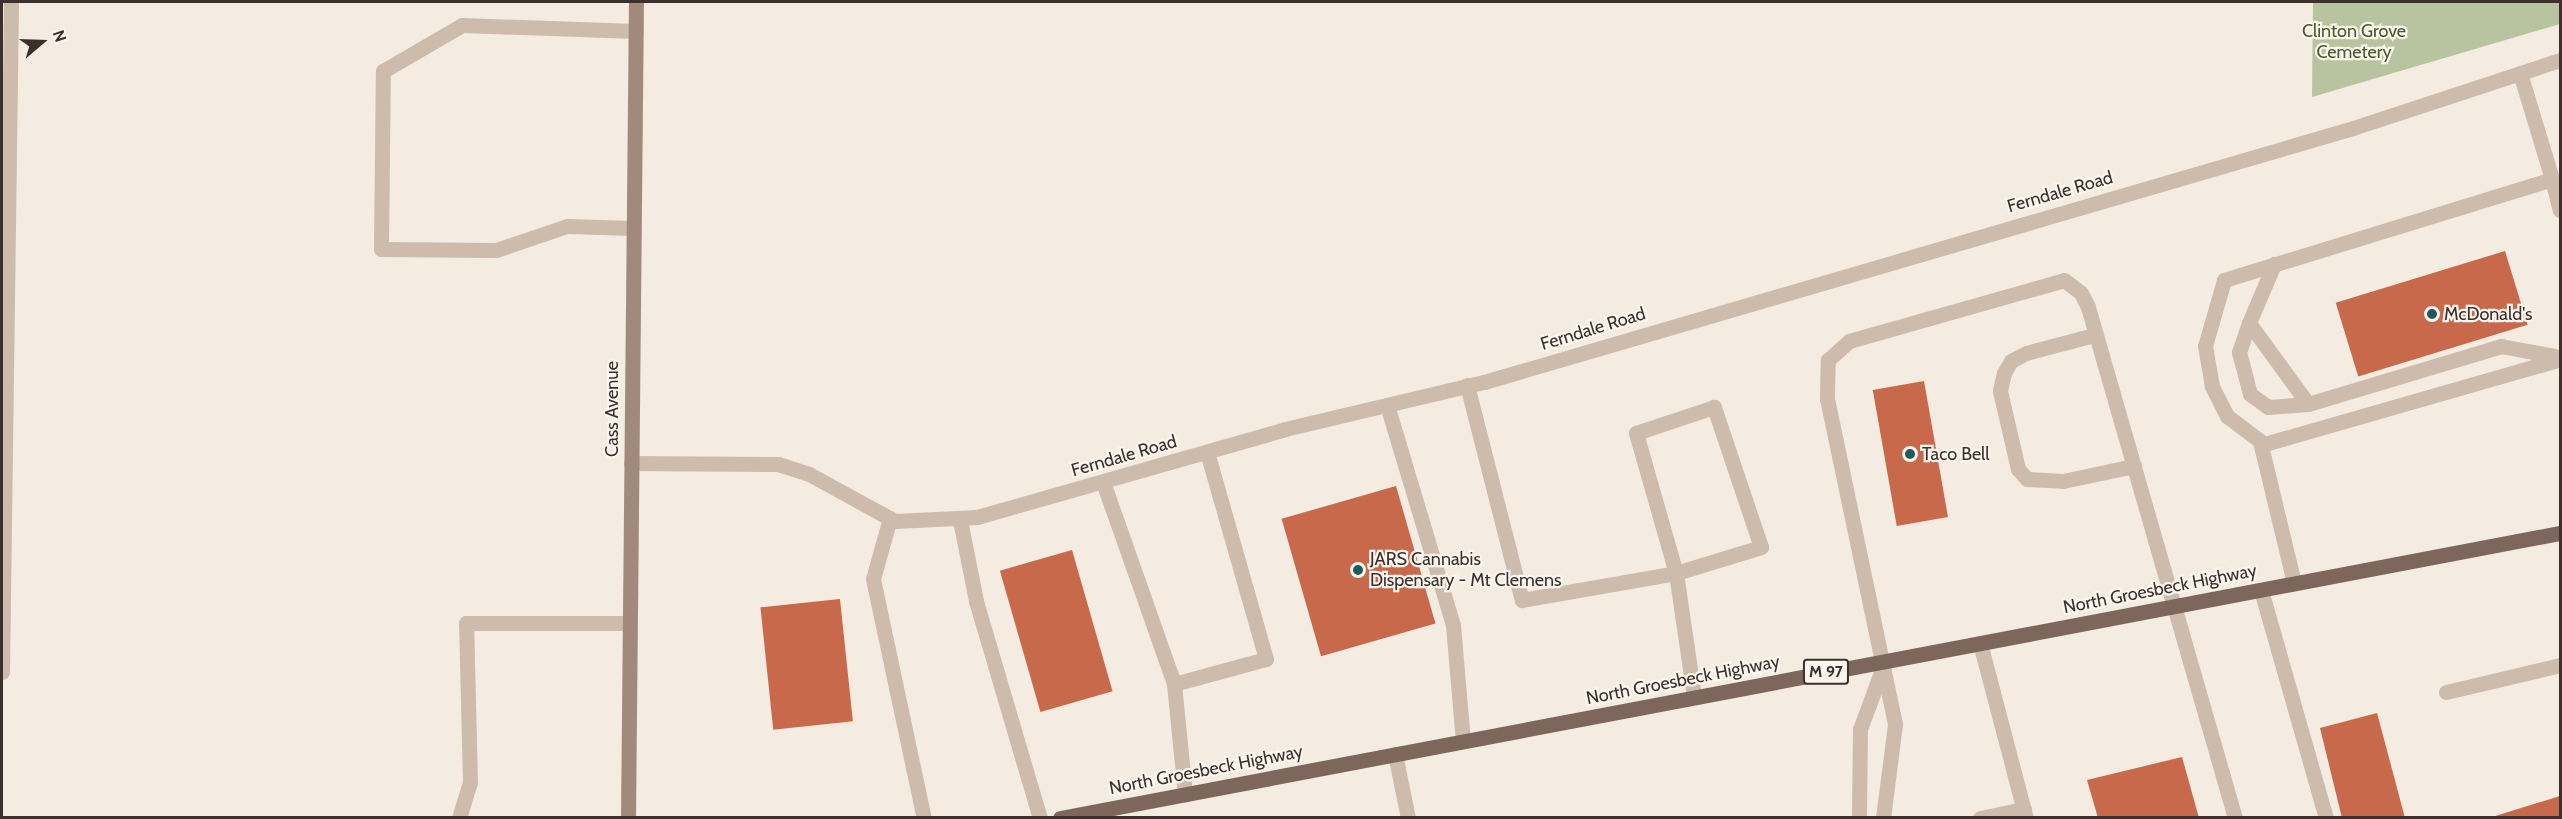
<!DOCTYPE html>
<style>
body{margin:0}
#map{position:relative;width:2562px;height:819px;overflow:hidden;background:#f4ebe1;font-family:Cabin,sans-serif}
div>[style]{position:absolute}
.green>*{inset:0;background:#b8c4a0}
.building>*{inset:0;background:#c8694b;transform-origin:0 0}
.lane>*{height:15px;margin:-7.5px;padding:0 7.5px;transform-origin:7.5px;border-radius:7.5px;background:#cdbbac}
.street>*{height:15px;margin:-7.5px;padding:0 7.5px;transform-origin:7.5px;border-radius:7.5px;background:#cdbbac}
.secondary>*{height:15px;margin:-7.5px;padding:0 7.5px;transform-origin:7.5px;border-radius:7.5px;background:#a18a7d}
.primary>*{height:15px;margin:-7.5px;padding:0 7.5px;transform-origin:7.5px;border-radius:7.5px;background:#7d675c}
.dots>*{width:16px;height:16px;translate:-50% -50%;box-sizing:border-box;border:3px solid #fbf5ee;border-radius:50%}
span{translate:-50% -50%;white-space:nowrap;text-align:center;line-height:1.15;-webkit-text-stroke:4.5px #fbf5ee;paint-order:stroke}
.shield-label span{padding:2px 4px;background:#fbf5ee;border:2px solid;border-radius:4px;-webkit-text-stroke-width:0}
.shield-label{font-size:16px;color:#3b302b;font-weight:700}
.park-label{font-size:18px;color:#4a5a2e}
.street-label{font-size:18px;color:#3b302b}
.poi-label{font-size:18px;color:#3b302b}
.left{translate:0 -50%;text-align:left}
.frame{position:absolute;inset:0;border:3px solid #3b302b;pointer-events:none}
.north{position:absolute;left:12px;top:12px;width:60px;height:60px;-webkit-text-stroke:4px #fbf5ee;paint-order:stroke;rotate:71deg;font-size:16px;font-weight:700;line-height:24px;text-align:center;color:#3b302b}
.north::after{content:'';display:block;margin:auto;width:21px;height:27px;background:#3b302b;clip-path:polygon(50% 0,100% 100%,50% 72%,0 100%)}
</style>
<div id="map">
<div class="green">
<i style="clip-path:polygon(2313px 2px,2560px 2px,2560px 24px,2312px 97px)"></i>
</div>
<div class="building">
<i style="left:2505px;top:251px;width:77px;height:177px;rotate:73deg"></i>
<i style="left:1924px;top:381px;width:138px;height:52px;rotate:80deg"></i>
<i style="left:1396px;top:486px;width:143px;height:119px;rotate:74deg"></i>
<i style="left:1072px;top:550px;width:147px;height:75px;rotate:74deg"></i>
<i style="left:840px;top:599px;width:123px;height:80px;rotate:84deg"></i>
<i style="clip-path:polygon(2377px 713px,2405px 818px,2342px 818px,2320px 728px)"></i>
<i style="clip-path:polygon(2182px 757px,2199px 818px,2098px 818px,2087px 780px)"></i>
<i style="clip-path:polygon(2560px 796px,2560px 818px,2493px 818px,2492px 817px)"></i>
</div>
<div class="lane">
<i style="left:2520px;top:73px;width:111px;rotate:73.2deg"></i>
<i style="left:633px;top:228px;width:66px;rotate:-178.3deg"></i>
<i style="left:567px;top:226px;width:75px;rotate:161.3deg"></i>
<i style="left:496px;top:250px;width:115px;rotate:-179.5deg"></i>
<i style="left:381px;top:249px;width:178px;rotate:-89.4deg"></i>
<i style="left:383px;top:71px;width:91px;rotate:-30.2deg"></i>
<i style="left:462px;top:25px;width:174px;rotate:2deg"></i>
<i style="left:2274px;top:264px;width:64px;rotate:113deg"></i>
<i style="left:2249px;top:323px;width:100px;rotate:53.9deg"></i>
<i style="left:2308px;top:404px;width:202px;rotate:-16.7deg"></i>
<i style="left:2501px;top:346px;width:60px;rotate:10.6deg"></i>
<i style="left:2249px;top:323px;width:31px;rotate:109deg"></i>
<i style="left:2239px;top:352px;width:43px;rotate:75.3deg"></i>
<i style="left:2250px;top:394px;width:22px;rotate:36deg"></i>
<i style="left:2268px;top:407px;width:40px;rotate:-4.3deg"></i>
<i style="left:2094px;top:335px;width:70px;rotate:165.2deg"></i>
<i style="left:2026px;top:353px;width:17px;rotate:152deg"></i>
<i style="left:2011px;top:361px;width:14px;rotate:120deg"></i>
<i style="left:2004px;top:373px;width:18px;rotate:103deg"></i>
<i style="left:2000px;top:391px;width:80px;rotate:77deg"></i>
<i style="left:2018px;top:469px;width:13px;rotate:48deg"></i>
<i style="left:2027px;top:479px;width:36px;rotate:3deg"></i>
<i style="left:2063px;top:481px;width:73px;rotate:-11.9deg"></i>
<i style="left:1467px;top:385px;width:222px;rotate:75.7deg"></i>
<i style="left:1522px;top:600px;width:156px;rotate:-9.9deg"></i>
<i style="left:1676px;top:573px;width:89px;rotate:-17deg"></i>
<i style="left:1761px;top:547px;width:148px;rotate:-108.6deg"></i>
<i style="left:1714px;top:407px;width:82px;rotate:161.6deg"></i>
<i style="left:1636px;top:433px;width:146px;rotate:74.1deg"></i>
<i style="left:1676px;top:573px;width:125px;rotate:81.7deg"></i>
<i style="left:1387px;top:405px;width:230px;rotate:73.3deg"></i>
<i style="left:1453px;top:625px;width:116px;rotate:85.1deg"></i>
<i style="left:2261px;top:445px;width:311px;rotate:-16deg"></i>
<i style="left:1103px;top:482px;width:214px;rotate:70.6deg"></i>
<i style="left:1174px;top:684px;width:111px;rotate:84.3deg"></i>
<i style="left:890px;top:518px;width:63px;rotate:105.6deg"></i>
<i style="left:873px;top:579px;width:244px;rotate:78deg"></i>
<i style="left:960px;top:520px;width:83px;rotate:78.8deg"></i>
<i style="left:976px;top:601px;width:226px;rotate:73.6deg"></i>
<i style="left:2294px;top:583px;width:146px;rotate:-103.5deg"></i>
<i style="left:2260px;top:441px;width:41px;rotate:-142.9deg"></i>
<i style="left:2227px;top:416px;width:34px;rotate:-117deg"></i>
<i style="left:2212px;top:386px;width:41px;rotate:-99.9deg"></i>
<i style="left:2205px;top:346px;width:69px;rotate:-73.9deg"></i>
<i style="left:2224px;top:280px;width:343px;rotate:-17.1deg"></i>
<i style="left:2552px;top:179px;width:32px;rotate:76deg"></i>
<i style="left:2261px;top:590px;width:237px;rotate:74.1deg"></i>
<i style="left:1980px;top:643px;width:181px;rotate:75.3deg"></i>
<i style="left:1174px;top:684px;width:95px;rotate:-15.2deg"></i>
<i style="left:1266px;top:659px;width:215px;rotate:-105.9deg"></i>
<i style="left:2446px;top:692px;width:117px;rotate:-13.3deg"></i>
<i style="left:1395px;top:754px;width:65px;rotate:78.5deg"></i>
<i style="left:459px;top:818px;width:37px;rotate:-73deg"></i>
<i style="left:470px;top:783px;width:160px;rotate:-91.4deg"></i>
<i style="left:466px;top:623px;width:163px"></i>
<i style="left:1859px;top:818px;width:89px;rotate:-89.4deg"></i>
<i style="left:1860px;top:729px;width:69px;rotate:-69.7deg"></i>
<i style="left:1883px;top:818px;width:95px;rotate:-82.7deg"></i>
<i style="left:1895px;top:724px;width:332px;rotate:-101.8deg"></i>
<i style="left:1827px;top:399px;width:39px;rotate:-89deg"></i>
<i style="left:1828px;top:360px;width:28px;rotate:-42deg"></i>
<i style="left:1849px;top:341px;width:223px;rotate:-15.8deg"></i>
<i style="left:2064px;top:280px;width:21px;rotate:37deg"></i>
<i style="left:2081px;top:293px;width:16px;rotate:63deg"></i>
<i style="left:2088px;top:307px;width:532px;rotate:73.95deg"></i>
<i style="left:1980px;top:818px;width:45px;rotate:-11.6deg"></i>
</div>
<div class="street">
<i style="left:631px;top:463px;width:147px;rotate:0.4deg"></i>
<i style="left:778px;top:464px;width:33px;rotate:18deg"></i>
<i style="left:809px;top:474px;width:98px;rotate:28.7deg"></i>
<i style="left:895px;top:521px;width:82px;rotate:-2.8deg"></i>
<i style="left:977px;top:517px;width:320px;rotate:-15.9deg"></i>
<i style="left:1285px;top:429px;width:204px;rotate:-13.3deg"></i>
<i style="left:1484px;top:382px;width:905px;rotate:-16.29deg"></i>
<i style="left:2353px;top:128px;width:218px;rotate:-18.2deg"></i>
<i style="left:2px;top:672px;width:670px;rotate:-89.23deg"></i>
</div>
<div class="secondary">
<i style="left:628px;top:818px;width:816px;rotate:-89.44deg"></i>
</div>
<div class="primary">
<i style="left:1060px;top:818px;width:1527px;rotate:-10.76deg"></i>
</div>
<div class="dots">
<i style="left:2432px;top:314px;background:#1f5a5e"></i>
<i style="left:1910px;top:454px;background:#1f5a5e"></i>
<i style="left:1358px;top:570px;background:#1f5a5e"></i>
</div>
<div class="shield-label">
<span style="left:1826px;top:672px">M 97</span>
</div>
<div class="park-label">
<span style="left:2354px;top:42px">Clinton Grove<br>Cemetery</span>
</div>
<div class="street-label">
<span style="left:2060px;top:192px;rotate:-16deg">Ferndale Road</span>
<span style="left:1593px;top:329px;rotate:-17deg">Ferndale Road</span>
<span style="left:612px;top:409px;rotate:-90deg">Cass Avenue</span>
<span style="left:1124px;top:456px;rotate:-16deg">Ferndale Road</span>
<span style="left:2160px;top:589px;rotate:-11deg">North Groesbeck Highway</span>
<span style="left:1683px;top:680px;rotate:-11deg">North Groesbeck Highway</span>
<span style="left:1206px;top:770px;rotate:-11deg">North Groesbeck Highway</span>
</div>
<div class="poi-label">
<span class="left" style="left:2444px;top:314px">McDonald's</span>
<span class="left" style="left:1922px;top:454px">Taco Bell</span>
<span class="left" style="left:1370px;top:570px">JARS Cannabis<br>Dispensary - Mt Clemens</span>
</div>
<div class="frame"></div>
<div class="north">N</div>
</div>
